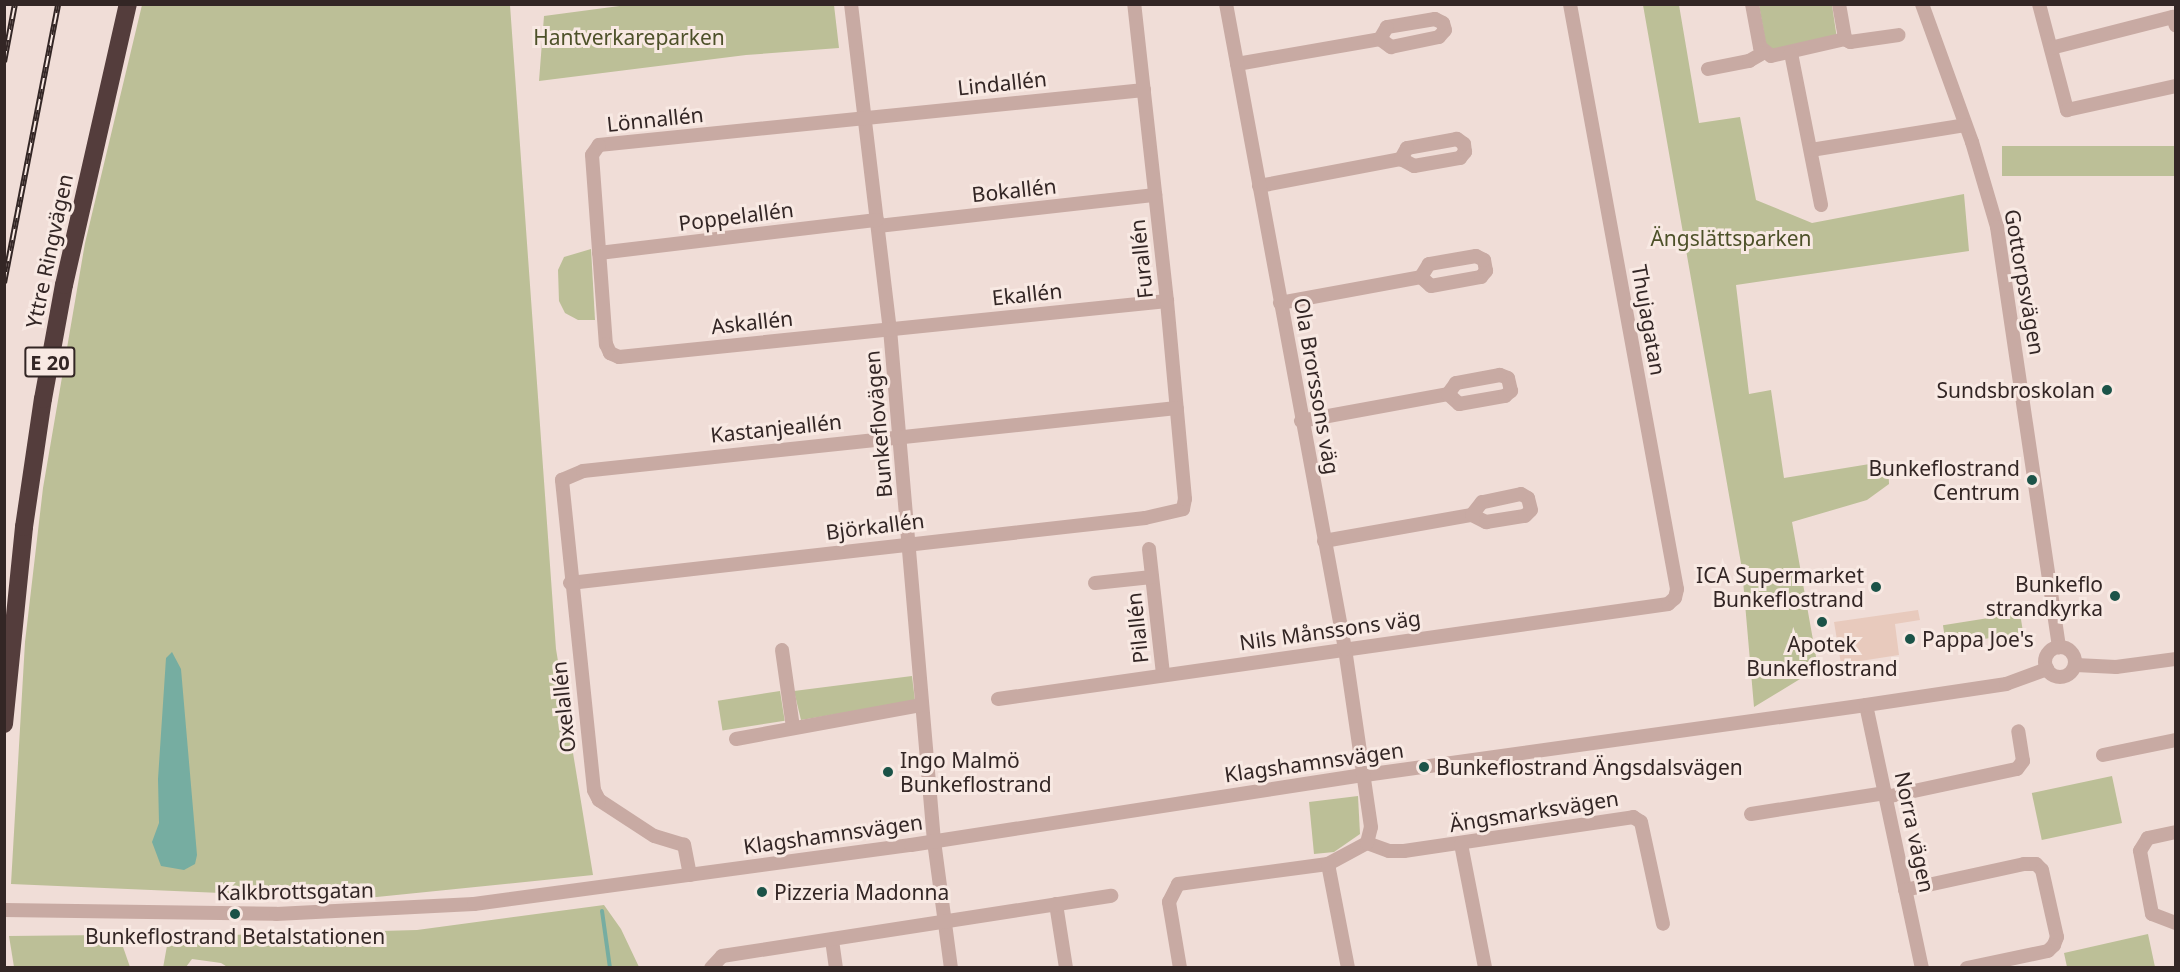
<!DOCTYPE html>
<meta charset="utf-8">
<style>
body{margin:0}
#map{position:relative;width:2180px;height:972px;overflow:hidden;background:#f0ddd7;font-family:"Noto Sans",sans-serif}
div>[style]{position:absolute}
.green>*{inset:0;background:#bcbf97;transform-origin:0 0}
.plaza>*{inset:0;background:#e8cabd}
.water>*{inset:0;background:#76ada1}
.stream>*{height:4px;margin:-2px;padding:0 2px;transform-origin:2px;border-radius:2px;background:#76ada1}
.minor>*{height:14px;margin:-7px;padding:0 7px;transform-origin:7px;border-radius:7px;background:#c8aaa3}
.minor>.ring{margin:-7px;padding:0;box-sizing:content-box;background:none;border:14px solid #c8aaa3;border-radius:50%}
.highway>*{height:18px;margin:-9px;padding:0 9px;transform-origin:9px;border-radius:9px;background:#543d3c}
.rail>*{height:6px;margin-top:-3px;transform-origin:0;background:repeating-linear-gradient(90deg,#f8e9e3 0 11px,#332625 0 22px);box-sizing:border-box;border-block:2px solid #332625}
.dots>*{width:16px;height:16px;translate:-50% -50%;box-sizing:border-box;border:3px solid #f8e9e3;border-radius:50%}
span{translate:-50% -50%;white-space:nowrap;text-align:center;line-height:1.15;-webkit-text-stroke:6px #f8e9e3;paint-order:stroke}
.shield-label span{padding:2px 4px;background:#f8e9e3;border:2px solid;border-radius:4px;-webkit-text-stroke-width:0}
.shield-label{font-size:20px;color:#332625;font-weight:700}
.park-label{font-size:21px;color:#4d5129}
.street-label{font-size:21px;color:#332625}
.poi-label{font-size:21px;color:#332625}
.right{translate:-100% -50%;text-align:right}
.left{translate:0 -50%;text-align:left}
.frame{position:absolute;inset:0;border:6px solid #332625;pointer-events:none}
</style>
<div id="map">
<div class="green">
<i style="clip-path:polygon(142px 5px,510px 5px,556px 649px,593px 875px,357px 899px,11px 884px,25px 642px,43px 488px,85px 243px)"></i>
<i style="clip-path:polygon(627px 5px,834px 5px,839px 48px,746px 55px,539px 81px,544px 16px)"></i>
<i style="clip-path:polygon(1643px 5px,1679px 5px,1699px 123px,1740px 117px,1756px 200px,1812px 223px,1964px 194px,1969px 251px,1736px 285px,1749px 394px,1771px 390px,1784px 478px,1888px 461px,1889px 484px,1867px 500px,1792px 522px,1818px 668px,1754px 707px,1742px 569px)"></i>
<i style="clip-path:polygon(1759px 5px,1832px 5px,1837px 39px,1767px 51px)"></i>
<i style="left:2175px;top:146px;width:30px;height:173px;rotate:90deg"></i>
<i style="clip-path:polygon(591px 249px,595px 320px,578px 320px,565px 313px,559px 301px,558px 270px,564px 257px)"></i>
<i style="left:2020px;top:613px;width:20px;height:78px;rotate:81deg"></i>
<i style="clip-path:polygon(912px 676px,915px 701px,801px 720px,794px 691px)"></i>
<i style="left:780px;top:691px;width:30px;height:63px;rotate:81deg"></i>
<i style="left:2112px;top:776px;width:48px;height:82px;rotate:78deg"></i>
<i style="clip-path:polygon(1358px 796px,1360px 834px,1334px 852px,1314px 854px,1309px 802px)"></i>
<i style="clip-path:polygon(604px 905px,621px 929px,639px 967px,229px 968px,221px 963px,192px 959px,186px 967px,163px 968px,168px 940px,194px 936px,417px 930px)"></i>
<i style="clip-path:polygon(2148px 934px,2155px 967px,2067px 967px,2064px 953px)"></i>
<i style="clip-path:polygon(104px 935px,122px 944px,130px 967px,14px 967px,9px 936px)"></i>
</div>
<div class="plaza">
<i style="clip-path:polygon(1918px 610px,1920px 620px,1895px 624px,1899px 655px,1841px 664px,1834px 622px)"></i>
</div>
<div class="water">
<i style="clip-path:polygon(172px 652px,181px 669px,197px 855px,195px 864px,184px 870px,161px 866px,152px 842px,159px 823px,158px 779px,166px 658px)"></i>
</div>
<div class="stream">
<i style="left:602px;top:911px;width:58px;rotate:82deg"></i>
</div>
<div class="minor">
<i style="left:851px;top:4px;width:327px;rotate:83.2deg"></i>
<i style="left:890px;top:329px;width:514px;rotate:85.09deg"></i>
<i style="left:934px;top:841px;width:128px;rotate:82.4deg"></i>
<i style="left:1752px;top:4px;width:44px;rotate:79.5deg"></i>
<i style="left:1760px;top:47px;width:14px;rotate:39deg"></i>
<i style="left:1771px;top:56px;width:76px;rotate:-12.9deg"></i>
<i style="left:1845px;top:39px;width:6px;rotate:31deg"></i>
<i style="left:1850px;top:42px;width:49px;rotate:-8.1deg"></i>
<i style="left:1839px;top:4px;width:36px;rotate:80deg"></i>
<i style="left:1922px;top:4px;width:147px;rotate:70.1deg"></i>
<i style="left:1972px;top:142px;width:89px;rotate:73.6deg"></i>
<i style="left:1997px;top:227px;width:425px;rotate:81.6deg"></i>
<i style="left:2039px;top:4px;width:110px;rotate:75.2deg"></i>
<i style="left:2067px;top:110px;width:112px;rotate:-12.4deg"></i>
<i style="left:2051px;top:48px;width:126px;rotate:-14.3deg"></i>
<i style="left:2173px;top:17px;width:9px;rotate:72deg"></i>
<i style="left:1791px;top:53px;width:155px;rotate:78.8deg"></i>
<i style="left:1237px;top:64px;width:145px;rotate:-9.9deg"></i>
<i style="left:1380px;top:39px;width:14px;rotate:36deg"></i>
<i style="left:1391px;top:47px;width:49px;rotate:-11.8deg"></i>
<i style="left:1439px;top:37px;width:9px;rotate:-49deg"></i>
<i style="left:1445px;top:30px;width:7px;rotate:-106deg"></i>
<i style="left:1443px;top:23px;width:9px;rotate:-153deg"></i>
<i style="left:1435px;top:19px;width:49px;rotate:170.5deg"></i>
<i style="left:1387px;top:27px;width:14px;rotate:120deg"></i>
<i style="left:1708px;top:69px;width:42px;rotate:-11deg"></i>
<i style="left:1749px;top:61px;width:16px;rotate:-30deg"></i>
<i style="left:1144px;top:90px;width:548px;rotate:174.24deg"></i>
<i style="left:599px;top:145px;width:12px;rotate:125deg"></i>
<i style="left:592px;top:155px;width:190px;rotate:85.8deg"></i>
<i style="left:606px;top:344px;width:10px;rotate:66deg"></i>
<i style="left:610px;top:353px;width:10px;rotate:24deg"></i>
<i style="left:619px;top:357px;width:551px;rotate:-5.83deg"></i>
<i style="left:1811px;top:150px;width:156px;rotate:-9.2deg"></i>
<i style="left:1259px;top:186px;width:145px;rotate:-10.8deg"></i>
<i style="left:1401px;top:159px;width:15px;rotate:28deg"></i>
<i style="left:1414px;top:166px;width:47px;rotate:-9.9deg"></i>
<i style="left:1460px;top:158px;width:8px;rotate:-50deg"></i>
<i style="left:1465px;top:152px;width:8px;rotate:-97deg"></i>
<i style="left:1464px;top:144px;width:9px;rotate:-144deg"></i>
<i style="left:1457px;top:139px;width:51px;rotate:169.8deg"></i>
<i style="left:1407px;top:148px;width:13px;rotate:119deg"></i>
<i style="left:878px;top:226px;width:279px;rotate:-6.4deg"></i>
<i style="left:599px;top:253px;width:280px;rotate:-6.8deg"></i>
<i style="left:1280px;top:303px;width:143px;rotate:-10.4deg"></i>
<i style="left:1421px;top:277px;width:13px;rotate:42deg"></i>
<i style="left:1431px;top:286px;width:51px;rotate:-10.2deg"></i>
<i style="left:1481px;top:277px;width:8px;rotate:-50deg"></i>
<i style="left:1486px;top:271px;width:11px;rotate:-100deg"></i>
<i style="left:1484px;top:260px;width:9px;rotate:-153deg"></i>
<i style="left:1476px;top:256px;width:48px;rotate:170.3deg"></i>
<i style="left:1429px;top:264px;width:15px;rotate:122deg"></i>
<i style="left:1301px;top:421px;width:149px;rotate:-10.4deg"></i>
<i style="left:1448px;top:394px;width:15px;rotate:42deg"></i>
<i style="left:1459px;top:404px;width:47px;rotate:-9.9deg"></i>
<i style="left:1505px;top:396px;width:8px;rotate:-40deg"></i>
<i style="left:1511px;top:391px;width:13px;rotate:-103deg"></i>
<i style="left:1508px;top:378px;width:9px;rotate:-159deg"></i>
<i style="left:1500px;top:375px;width:45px;rotate:169.7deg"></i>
<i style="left:1456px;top:383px;width:14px;rotate:126deg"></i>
<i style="left:1324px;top:541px;width:150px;rotate:-10deg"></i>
<i style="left:1472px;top:515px;width:16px;rotate:27deg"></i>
<i style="left:1486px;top:522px;width:39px;rotate:-9deg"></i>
<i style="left:1525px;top:516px;width:8px;rotate:-45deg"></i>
<i style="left:1531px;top:510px;width:12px;rotate:-104deg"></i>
<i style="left:1528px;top:498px;width:8px;rotate:-150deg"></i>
<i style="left:1521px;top:494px;width:40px;rotate:168deg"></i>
<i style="left:1482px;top:502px;width:16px;rotate:128deg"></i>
<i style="left:1149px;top:549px;width:126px;rotate:83.6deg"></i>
<i style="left:570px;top:583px;width:579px;rotate:-6.45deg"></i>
<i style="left:1145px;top:518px;width:39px;rotate:-13deg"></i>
<i style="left:1183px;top:509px;width:10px;rotate:-79deg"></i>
<i style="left:1185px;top:499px;width:199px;rotate:-95.2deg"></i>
<i style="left:1167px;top:301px;width:299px;rotate:-96.3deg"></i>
<i style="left:1095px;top:583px;width:57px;rotate:-6deg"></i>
<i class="ring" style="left:2045px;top:647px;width:16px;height:16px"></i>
<i style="left:782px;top:650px;width:78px;rotate:81.9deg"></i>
<i style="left:2076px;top:665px;width:40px;rotate:2.9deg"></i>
<i style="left:2116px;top:667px;width:61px;rotate:-7.6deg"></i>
<i style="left:998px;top:699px;width:677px;rotate:-8.07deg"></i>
<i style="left:1668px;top:604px;width:9px;rotate:-41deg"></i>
<i style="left:1675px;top:598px;width:9px;rotate:-77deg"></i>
<i style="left:1677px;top:589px;width:595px;rotate:-100.37deg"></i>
<i style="left:1866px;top:705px;width:269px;rotate:78deg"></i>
<i style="left:736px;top:739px;width:189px;rotate:-10.4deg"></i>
<i style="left:2103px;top:755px;width:75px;rotate:-11.6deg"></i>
<i style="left:1886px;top:797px;width:134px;rotate:-12.1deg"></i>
<i style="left:2017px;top:769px;width:10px;rotate:-53deg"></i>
<i style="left:2023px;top:761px;width:30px;rotate:-99deg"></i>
<i style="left:1751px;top:814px;width:136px;rotate:-8.9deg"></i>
<i style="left:2176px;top:832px;width:29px;rotate:168deg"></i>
<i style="left:2148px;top:838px;width:15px;rotate:122deg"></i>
<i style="left:2140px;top:851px;width:64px;rotate:79.2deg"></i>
<i style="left:2152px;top:914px;width:26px;rotate:21deg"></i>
<i style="left:1367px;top:843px;width:23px;rotate:20deg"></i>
<i style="left:1389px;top:851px;width:15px"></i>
<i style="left:1404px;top:851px;width:232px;rotate:-8.4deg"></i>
<i style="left:1633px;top:817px;width:9px;rotate:32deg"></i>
<i style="left:1641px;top:822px;width:104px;rotate:77.8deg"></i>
<i style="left:1461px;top:844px;width:126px;rotate:79deg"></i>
<i style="left:1328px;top:864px;width:106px;rotate:79.1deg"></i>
<i style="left:690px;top:875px;width:31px;rotate:-101deg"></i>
<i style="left:684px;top:845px;width:31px;rotate:-163deg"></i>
<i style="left:654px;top:836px;width:66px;rotate:-146.8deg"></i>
<i style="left:599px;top:800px;width:11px;rotate:-117deg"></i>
<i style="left:594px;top:790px;width:312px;rotate:-95.9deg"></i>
<i style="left:562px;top:480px;width:23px;rotate:-23deg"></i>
<i style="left:583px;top:471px;width:597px;rotate:-6.05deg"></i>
<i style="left:1905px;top:890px;width:122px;rotate:-12.3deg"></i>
<i style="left:2024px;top:864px;width:12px"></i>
<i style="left:2036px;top:864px;width:8px;rotate:45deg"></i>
<i style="left:2042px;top:870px;width:69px;rotate:77.4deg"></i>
<i style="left:2057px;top:937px;width:9px;rotate:111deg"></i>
<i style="left:2054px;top:945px;width:8px;rotate:135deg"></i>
<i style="left:2048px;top:951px;width:83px;rotate:168.1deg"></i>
<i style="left:1056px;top:904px;width:65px;rotate:81.1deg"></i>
<i style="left:4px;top:910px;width:272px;rotate:0.8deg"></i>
<i style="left:276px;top:914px;width:198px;rotate:-2.9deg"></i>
<i style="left:474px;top:904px;width:441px;rotate:-7.7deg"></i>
<i style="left:911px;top:845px;width:459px;rotate:-8.8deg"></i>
<i style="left:1365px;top:775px;width:506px;rotate:-7.95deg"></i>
<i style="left:1866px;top:705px;width:142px;rotate:-8.5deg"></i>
<i style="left:2006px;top:684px;width:44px;rotate:-20.1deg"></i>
<i style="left:832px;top:940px;width:28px;rotate:82deg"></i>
<i style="left:711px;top:968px;width:16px;rotate:-47deg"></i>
<i style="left:722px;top:956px;width:394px;rotate:-8.8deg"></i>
<i style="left:1180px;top:968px;width:67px;rotate:-99.5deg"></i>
<i style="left:1169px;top:902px;width:20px;rotate:-63deg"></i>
<i style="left:1178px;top:884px;width:151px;rotate:-7.6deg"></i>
<i style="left:1328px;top:864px;width:44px;rotate:-28.3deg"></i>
<i style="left:1367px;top:843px;width:16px;rotate:-76deg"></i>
<i style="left:1371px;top:827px;width:180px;rotate:-98.3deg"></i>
<i style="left:1345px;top:649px;width:656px;rotate:-100.45deg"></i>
</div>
<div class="highway">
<i style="left:4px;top:724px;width:198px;rotate:-84.2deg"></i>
<i style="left:24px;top:527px;width:129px;rotate:-81.6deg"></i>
<i style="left:43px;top:399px;width:116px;rotate:-79.6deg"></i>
<i style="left:64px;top:285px;width:288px;rotate:-77.2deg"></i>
</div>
<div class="rail">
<i style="left:4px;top:62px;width:59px;rotate:-79.3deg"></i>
<i style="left:4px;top:283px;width:284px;rotate:-79deg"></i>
</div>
<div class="dots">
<i style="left:2107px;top:390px;background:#1b5348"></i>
<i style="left:2032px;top:480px;background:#1b5348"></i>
<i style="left:1876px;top:587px;background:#1b5348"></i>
<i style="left:2115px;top:596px;background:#1b5348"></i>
<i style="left:1822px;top:622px;background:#1b5348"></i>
<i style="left:1910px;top:639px;background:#1b5348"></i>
<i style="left:1424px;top:767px;background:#1b5348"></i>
<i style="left:888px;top:772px;background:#1b5348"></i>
<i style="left:762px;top:892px;background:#1b5348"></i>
<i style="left:235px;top:914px;background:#1b5348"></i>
</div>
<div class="shield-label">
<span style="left:50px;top:362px">E 20</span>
</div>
<div class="park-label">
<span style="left:629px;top:37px">Hantverkareparken</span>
<span style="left:1731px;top:238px">Ängslättsparken</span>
</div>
<div class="street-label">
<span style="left:1002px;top:83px;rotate:-6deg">Lindallén</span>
<span style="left:655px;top:119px;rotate:-6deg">Lönnallén</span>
<span style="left:1014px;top:190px;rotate:-6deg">Bokallén</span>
<span style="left:736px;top:216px;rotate:-7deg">Poppelallén</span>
<span style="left:49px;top:251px;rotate:-78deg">Yttre Ringvägen</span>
<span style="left:1141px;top:259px;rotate:-96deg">Furallén</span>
<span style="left:2025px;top:282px;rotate:80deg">Gottorpsvägen</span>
<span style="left:1027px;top:294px;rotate:-6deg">Ekallén</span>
<span style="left:1649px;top:320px;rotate:80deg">Thujagatan</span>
<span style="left:752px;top:322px;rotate:-6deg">Askallén</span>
<span style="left:1317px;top:386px;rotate:80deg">Ola Brorssons väg</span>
<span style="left:878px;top:424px;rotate:-95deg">Bunkeflovägen</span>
<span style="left:776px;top:428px;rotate:-6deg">Kastanjeallén</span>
<span style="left:875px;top:526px;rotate:-7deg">Björkallén</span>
<span style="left:1137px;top:628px;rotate:-96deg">Pilallén</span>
<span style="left:1330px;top:630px;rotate:-8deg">Nils Månssons väg</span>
<span style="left:563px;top:707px;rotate:-96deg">Oxelallén</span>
<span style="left:1314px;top:762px;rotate:-8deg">Klagshamnsvägen</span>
<span style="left:1534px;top:811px;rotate:-9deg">Ängsmarksvägen</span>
<span style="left:1915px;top:832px;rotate:78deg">Norra vägen</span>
<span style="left:833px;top:834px;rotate:-8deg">Klagshamnsvägen</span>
<span style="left:295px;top:891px;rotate:-1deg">Kalkbrottsgatan</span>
</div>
<div class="poi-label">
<span class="right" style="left:2095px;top:390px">Sundsbroskolan</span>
<span class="right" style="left:2020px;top:480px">Bunkeflostrand<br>Centrum</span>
<span class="right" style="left:1864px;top:587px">ICA Supermarket<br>Bunkeflostrand</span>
<span class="right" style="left:2103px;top:596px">Bunkeflo<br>strandkyrka</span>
<span class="left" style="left:1922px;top:639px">Pappa Joe's</span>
<span style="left:1822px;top:656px">Apotek<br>Bunkeflostrand</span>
<span class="left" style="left:900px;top:772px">Ingo Malmö<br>Bunkeflostrand</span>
<span class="left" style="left:1436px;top:767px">Bunkeflostrand Ängsdalsvägen</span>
<span class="left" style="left:774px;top:892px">Pizzeria Madonna</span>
<span style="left:235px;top:936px">Bunkeflostrand Betalstationen</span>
</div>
<div class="frame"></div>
</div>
